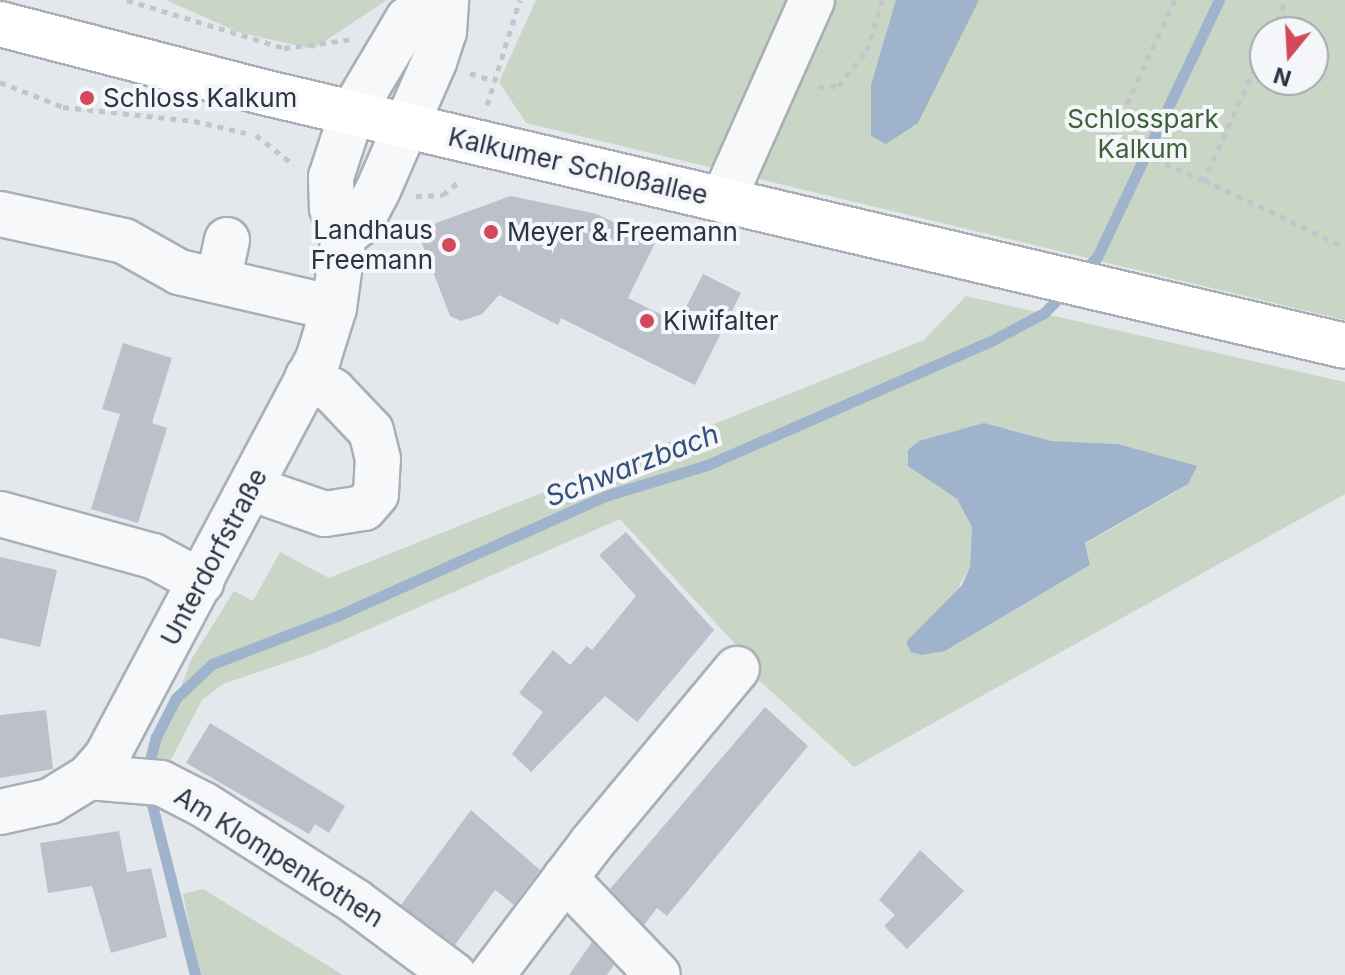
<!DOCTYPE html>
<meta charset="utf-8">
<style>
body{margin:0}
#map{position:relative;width:1345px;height:975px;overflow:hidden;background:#e4e7ec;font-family:Inter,sans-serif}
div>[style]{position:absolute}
.green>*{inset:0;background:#c9d6c5}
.water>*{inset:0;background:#9fb4cc}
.stream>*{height:11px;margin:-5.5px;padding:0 5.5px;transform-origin:5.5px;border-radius:5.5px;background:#9fb4cc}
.building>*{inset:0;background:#bbc0ca}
.path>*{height:5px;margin-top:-2.5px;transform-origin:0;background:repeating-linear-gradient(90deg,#c2c5cb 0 6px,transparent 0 12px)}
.roads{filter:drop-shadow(2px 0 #a9aeb7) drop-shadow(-2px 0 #a9aeb7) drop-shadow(0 2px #a9aeb7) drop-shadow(0 -2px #a9aeb7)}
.minor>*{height:44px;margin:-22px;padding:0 22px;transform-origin:22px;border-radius:22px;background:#f7f8fa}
.major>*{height:44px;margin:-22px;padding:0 22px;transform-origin:22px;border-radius:22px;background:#fff}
.dots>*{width:22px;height:22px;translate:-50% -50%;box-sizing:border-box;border:4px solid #f4f6f9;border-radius:50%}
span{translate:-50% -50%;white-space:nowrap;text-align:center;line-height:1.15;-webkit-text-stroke:8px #f4f6f9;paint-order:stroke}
.poi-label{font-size:26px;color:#2b3445}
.left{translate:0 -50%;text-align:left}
.right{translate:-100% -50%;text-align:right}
.park-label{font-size:26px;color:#3f6138}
.street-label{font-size:26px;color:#2b3445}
.water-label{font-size:28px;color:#34527a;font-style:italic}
.north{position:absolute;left:1249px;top:16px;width:80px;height:80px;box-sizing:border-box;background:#f4f6f9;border:2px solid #a4a8b1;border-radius:50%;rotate:198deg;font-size:22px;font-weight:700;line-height:32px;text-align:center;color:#2b3445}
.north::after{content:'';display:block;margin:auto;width:28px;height:36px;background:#d1495b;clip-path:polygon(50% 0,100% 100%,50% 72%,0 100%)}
</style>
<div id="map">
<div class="green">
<i style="clip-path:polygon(166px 0,387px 0,313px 49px,238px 32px)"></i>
<i style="clip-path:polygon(evenodd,536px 0,1345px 0,1345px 320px,526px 123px,499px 82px,536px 0,1265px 32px,1313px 32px,1313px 80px,1265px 80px,1265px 32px)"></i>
<i style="clip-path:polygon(evenodd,966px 296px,1345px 382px,1345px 494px,854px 767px,729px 653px,735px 644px,620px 519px,314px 653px,223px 684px,202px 700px,164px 773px,150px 770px,191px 660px,234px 591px,253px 601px,280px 552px,329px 578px,924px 340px,966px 296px,1009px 429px,1052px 441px,1118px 444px,1177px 491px,1085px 544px,1090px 565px,945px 651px,953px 597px,970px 567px,972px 527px,957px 499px,937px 486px,1009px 429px)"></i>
<i style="clip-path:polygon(203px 889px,343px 975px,199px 975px,183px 894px)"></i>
</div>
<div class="water">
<i style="clip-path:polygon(896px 0,979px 0,918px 123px,886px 144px,871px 136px,871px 85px)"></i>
<i style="clip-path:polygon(984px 423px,1052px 441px,1118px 444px,1197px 466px,1188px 484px,1085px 543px,1090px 565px,945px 651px,922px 655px,911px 652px,906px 642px,962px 585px,970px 567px,972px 527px,957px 499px,908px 466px,908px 450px,919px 441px)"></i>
</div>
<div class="stream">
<i style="left:1081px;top:273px;width:23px;rotate:-45deg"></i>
<i style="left:1097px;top:257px;width:284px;rotate:-64.6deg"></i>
<i style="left:147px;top:772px;width:36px;rotate:-76deg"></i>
<i style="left:156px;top:737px;width:44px;rotate:-62.9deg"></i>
<i style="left:176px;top:698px;width:50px;rotate:-43.4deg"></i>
<i style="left:212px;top:664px;width:134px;rotate:-21deg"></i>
<i style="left:337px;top:616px;width:294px;rotate:-24.1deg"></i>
<i style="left:605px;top:496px;width:107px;rotate:-16.9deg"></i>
<i style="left:707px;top:465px;width:312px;rotate:-23.6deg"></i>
<i style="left:993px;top:340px;width:58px;rotate:-27.9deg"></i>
<i style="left:1044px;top:313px;width:29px;rotate:-46deg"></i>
<i style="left:148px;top:789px;width:192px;rotate:75.8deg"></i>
</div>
<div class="building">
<i style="clip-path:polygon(511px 196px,597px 214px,655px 243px,628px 298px,678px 323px,703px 274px,741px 293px,695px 385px,561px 318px,558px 325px,499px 295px,482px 314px,461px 321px,450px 316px,417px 230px)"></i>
<i style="clip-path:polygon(123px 343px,172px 358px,152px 423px,167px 428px,138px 523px,91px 509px,120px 414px,102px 409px)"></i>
<i style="clip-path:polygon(626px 532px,714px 630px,637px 722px,605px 696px,531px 772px,512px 754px,543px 712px,519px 693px,553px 650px,570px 665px,587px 646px,592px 650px,636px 596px,599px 555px)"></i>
<i style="clip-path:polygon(0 557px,57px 570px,40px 647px,0 638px)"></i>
<i style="clip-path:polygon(765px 707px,808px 746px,667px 916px,657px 908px,644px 925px,610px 889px)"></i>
<i style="clip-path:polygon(46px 710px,53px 769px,0 778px,0 715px)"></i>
<i style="clip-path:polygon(210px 723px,345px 806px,329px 833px,315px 824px,309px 834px,186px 763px)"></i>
<i style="clip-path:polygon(471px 810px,540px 870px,514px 905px,495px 890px,455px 945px,401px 905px)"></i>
<i style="clip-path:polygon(119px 831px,127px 872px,151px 868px,167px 937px,111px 953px,92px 886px,48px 893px,40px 843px)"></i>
<i style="clip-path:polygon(920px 850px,964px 891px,907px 949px,884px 926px,895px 915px,879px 900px)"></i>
<i style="clip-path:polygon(592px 942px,614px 965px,607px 975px,569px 975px)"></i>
</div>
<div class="path">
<i style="left:127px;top:0;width:164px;rotate:17deg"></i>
<i style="left:284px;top:48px;width:70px;rotate:-7.4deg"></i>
<i style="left:1175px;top:0;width:154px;rotate:114.9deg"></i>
<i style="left:1110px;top:140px;width:102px;rotate:23.1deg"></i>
<i style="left:1272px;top:32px;width:35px;rotate:-66deg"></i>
<i style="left:1265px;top:46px;width:147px;rotate:114.5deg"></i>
<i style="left:1204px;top:180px;width:156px;rotate:25.4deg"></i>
<i style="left:470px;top:73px;width:23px;rotate:18deg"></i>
<i style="left:0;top:82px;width:68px;rotate:21.6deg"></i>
<i style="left:63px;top:107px;width:132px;rotate:6.1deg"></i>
<i style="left:194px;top:121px;width:53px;rotate:13deg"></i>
<i style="left:818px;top:87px;width:20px;rotate:-3deg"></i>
<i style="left:838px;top:86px;width:45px;rotate:-50.4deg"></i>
<i style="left:867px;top:51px;width:53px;rotate:-73.6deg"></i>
<i style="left:487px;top:105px;width:110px;rotate:-72.6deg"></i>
<i style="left:256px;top:135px;width:48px;rotate:38.3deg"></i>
<i style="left:416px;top:196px;width:27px;rotate:-2deg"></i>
<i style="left:443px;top:195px;width:23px;rotate:-40deg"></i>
</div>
<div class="roads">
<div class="minor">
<i style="left:723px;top:200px;width:219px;rotate:-66deg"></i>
<i style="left:0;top:214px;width:127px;rotate:12.3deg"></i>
<i style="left:124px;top:241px;width:63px;rotate:29.4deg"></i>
<i style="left:179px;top:272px;width:159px;rotate:13.1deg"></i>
<i style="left:344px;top:235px;width:21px;rotate:-37deg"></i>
<i style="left:361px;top:222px;width:36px;rotate:-62deg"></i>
<i style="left:378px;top:190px;width:140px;rotate:-66.4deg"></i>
<i style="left:434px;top:62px;width:32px;rotate:-72deg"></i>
<i style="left:444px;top:32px;width:32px;rotate:-86deg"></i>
<i style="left:218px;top:281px;width:42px;rotate:-77.6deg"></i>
<i style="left:250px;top:488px;width:79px;rotate:19.1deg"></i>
<i style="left:325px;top:514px;width:39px;rotate:-9deg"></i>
<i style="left:364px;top:508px;width:18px;rotate:-49deg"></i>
<i style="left:376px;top:494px;width:35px;rotate:-87deg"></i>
<i style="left:378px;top:459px;width:29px;rotate:-104deg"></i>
<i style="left:371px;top:431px;width:55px;rotate:-133.5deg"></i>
<i style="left:333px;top:391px;width:29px;rotate:-151deg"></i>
<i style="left:0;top:514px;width:159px;rotate:15.4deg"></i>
<i style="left:153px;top:556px;width:55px;rotate:28.4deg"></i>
<i style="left:89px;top:777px;width:72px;rotate:4.8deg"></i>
<i style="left:161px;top:783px;width:48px;rotate:27.1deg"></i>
<i style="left:204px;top:805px;width:180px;rotate:32.5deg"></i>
<i style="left:356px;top:902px;width:122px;rotate:36.7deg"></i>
<i style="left:0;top:812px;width:51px;rotate:-12.4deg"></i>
<i style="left:50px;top:801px;width:46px;rotate:-31.6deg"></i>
<i style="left:89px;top:777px;width:28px;rotate:-49deg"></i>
<i style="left:107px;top:756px;width:450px;rotate:-62deg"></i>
<i style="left:318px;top:359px;width:53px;rotate:-72.6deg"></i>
<i style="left:334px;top:308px;width:74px;rotate:-82.2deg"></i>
<i style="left:344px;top:235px;width:30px;rotate:-114deg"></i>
<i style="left:332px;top:208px;width:31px;rotate:-92deg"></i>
<i style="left:331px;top:177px;width:67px;rotate:-71.8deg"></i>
<i style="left:352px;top:113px;width:109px;rotate:-59.2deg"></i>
<i style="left:408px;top:19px;width:38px;rotate:-30deg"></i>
<i style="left:565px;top:878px;width:134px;rotate:46.2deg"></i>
<i style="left:492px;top:975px;width:164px;rotate:-52.9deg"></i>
<i style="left:591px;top:844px;width:228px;rotate:-50.2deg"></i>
</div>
<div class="major">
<i style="left:0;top:24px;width:280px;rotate:14.5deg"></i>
<i style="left:271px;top:94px;width:1103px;rotate:13.2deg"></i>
</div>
</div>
<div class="dots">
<i style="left:87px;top:98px;background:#d1495b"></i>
<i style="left:491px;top:232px;background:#d1495b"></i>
<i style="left:449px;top:245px;background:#d1495b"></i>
<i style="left:647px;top:321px;background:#d1495b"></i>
</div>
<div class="poi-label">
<span class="left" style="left:103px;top:98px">Schloss Kalkum</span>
<span class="right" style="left:433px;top:245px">Landhaus<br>Freemann</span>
<span class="left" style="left:507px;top:232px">Meyer &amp; Freemann</span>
<span class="left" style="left:663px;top:321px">Kiwifalter</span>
</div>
<div class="park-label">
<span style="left:1143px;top:134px">Schlosspark<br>Kalkum</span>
</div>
<div class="street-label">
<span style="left:578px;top:166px;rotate:13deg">Kalkumer Schloßallee</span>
<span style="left:214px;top:557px;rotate:-62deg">Unterdorfstraße</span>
<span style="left:279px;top:857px;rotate:32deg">Am Klompenkothen</span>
</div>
<div class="water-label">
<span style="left:632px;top:465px;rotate:-21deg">Schwarzbach</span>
</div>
<div class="north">N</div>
</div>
